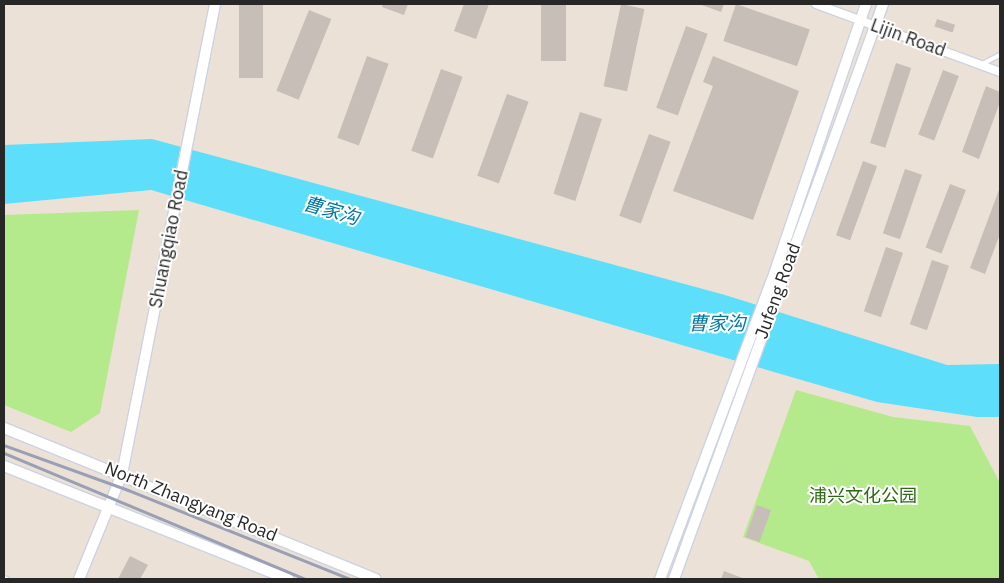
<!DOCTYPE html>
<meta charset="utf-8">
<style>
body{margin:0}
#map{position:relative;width:1004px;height:583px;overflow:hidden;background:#ece1d6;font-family:"IBM Plex Sans","Noto Sans SC",sans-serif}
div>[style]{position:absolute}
.green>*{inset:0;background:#b4e98c}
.water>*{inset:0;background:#5ddefa}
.building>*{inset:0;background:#c6beb7;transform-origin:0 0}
.roads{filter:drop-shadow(1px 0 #ccd2e2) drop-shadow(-1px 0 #ccd2e2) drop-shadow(0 1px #ccd2e2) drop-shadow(0 -1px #ccd2e2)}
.lane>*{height:4px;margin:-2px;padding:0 2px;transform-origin:2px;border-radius:2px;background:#fff}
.street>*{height:8px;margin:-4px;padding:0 4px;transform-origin:4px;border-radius:4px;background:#fff}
.secondary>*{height:10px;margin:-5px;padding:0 5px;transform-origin:5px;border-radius:5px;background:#fff}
.rail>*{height:2.5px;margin:-1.25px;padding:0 1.25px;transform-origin:1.25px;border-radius:1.25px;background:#999fb4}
span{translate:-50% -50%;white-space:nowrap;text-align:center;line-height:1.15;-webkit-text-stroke:4px #fff;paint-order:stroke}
.street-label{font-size:18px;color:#272727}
.park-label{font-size:18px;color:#2c6912}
.water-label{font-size:19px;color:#0079a2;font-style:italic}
.frame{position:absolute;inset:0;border:5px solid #272727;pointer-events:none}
</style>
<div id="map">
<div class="green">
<i style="clip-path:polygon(139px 210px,100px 413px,71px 432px,4px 405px,4px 215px)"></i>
<i style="clip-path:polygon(796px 390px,893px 417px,970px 426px,1000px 483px,1000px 579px,819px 579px,809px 561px,743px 537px)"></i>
</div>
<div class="water">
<i style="clip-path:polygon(152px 139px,725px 295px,947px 365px,1000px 364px,1000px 417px,977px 417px,877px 402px,151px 190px,4px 204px,4px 145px)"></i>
</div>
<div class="building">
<i style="left:239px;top:4px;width:24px;height:74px"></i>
<i style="clip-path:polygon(383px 4px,408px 4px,404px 15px,382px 7px)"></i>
<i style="clip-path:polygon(464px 4px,489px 4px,476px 39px,454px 31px)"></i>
<i style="left:541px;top:4px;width:25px;height:57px"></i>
<i style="left:621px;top:4px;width:24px;height:84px;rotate:12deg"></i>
<i style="clip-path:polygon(699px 4px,724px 4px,721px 12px)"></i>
<i style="left:736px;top:4px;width:78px;height:39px;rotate:19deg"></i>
<i style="left:309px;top:10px;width:24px;height:87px;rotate:22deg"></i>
<i style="left:937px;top:19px;width:19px;height:8px;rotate:18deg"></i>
<i style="left:686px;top:26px;width:23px;height:87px;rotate:20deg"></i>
<i style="left:367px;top:56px;width:23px;height:87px;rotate:20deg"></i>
<i style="clip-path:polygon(713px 56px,799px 91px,753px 220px,673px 191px,713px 86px,703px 82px)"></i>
<i style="left:896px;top:63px;width:16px;height:84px;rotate:18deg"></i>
<i style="left:441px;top:69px;width:23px;height:87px;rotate:20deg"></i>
<i style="left:943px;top:70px;width:17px;height:69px;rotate:21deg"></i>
<i style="clip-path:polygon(986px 86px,1000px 92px,1000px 102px,979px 159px,962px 152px)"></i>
<i style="left:507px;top:94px;width:23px;height:87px;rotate:20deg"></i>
<i style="left:580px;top:112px;width:23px;height:86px;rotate:18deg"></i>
<i style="left:649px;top:134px;width:23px;height:87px;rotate:20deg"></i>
<i style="left:863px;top:161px;width:15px;height:79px;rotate:20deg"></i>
<i style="left:905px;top:169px;width:18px;height:68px;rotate:19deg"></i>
<i style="left:950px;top:184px;width:17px;height:68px;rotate:21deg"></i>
<i style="clip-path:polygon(1000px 187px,1000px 234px,985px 274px,970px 268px)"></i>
<i style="left:886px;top:247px;width:18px;height:68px;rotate:19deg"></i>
<i style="left:932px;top:260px;width:18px;height:68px;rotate:19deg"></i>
<i style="left:757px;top:505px;width:15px;height:34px;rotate:20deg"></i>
<i style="clip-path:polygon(130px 556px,148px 565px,140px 579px,118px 579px)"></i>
<i style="clip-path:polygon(724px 571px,745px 579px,721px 579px)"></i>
</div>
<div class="roads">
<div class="lane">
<i style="left:982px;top:64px;width:20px;rotate:-27deg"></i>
<i style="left:4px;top:578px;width:3px;rotate:18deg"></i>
</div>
<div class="street">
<i style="left:816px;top:4px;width:196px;rotate:20.3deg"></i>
</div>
<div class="secondary">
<i style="left:4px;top:428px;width:401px;rotate:22.1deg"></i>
<i style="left:4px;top:466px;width:306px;rotate:21.7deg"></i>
<i style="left:79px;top:579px;width:113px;rotate:-67.7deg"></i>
<i style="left:122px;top:474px;width:479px;rotate:-78.8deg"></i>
<i style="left:660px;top:579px;width:319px;rotate:-69.5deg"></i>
<i style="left:772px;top:280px;width:292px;rotate:-71.2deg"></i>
<i style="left:674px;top:579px;width:612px;rotate:-70.02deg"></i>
</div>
</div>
<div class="rail">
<i style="left:4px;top:445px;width:132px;rotate:19.9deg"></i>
<i style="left:128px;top:490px;width:240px;rotate:21.8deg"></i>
<i style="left:4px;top:453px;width:326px;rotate:22.7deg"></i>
</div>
<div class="street-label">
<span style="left:908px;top:38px;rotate:20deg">Lijin Road</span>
<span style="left:169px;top:239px;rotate:-79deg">Shuangqiao Road</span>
<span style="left:778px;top:291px;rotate:-70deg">Jufeng Road</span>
<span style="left:191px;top:502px;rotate:22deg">North Zhangyang Road</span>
</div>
<div class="park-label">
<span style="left:863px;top:496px">浦兴文化公园</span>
</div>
<div class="water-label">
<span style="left:331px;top:211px;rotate:16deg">曹家沟</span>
<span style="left:717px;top:324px">曹家沟</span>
</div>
<div class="frame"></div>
</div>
